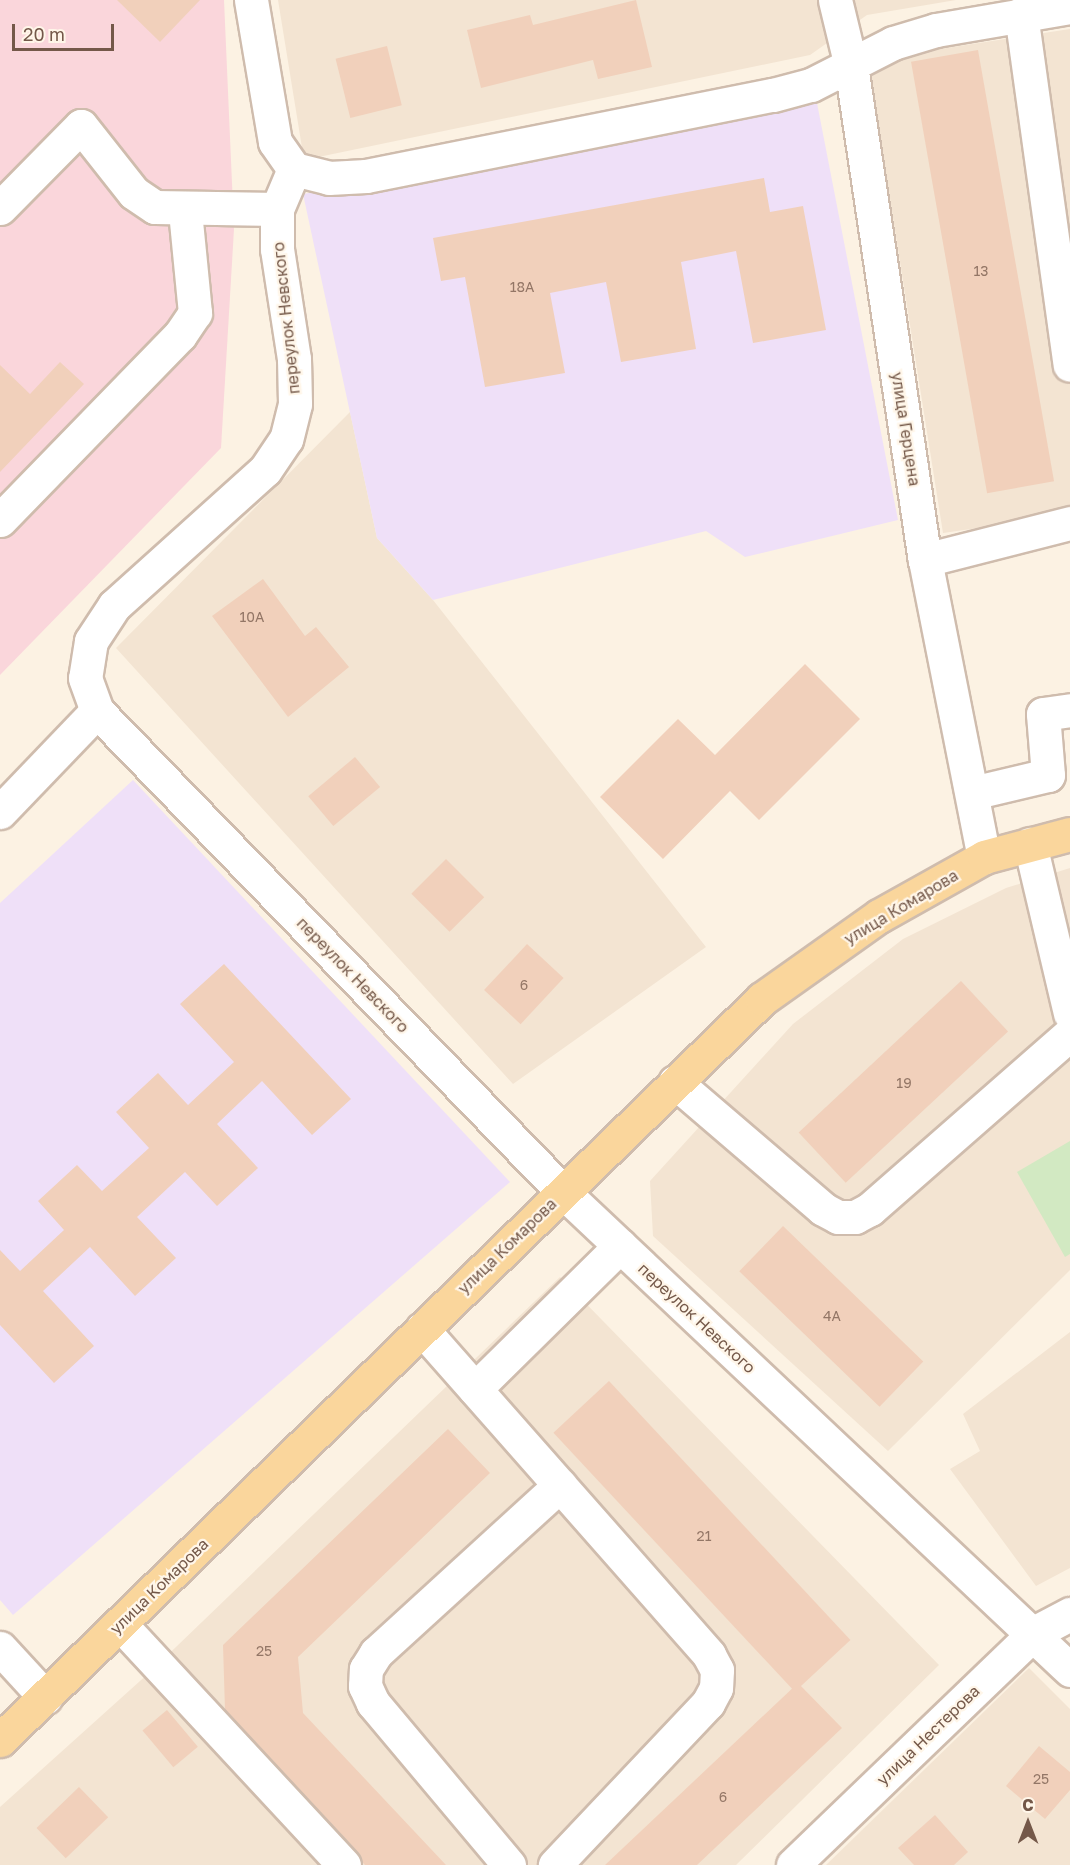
<!DOCTYPE html>
<meta charset="utf-8">
<style>
body{margin:0}
#map{position:relative;width:1070px;height:1865px;overflow:hidden;background:#fcf2e3;font-family:"Golos Text",sans-serif}
div>[style]{position:absolute}
.residential>*{inset:0;background:#f3e4d2}
.education>*{inset:0;background:#efe0f8}
.medical>*{inset:0;background:#fad6db}
.green>*{inset:0;background:#d2e9c2}
.building>*{inset:0;background:#f1d0bb;transform-origin:0 0}
.roads{filter:drop-shadow(2px 0 #cfbcad) drop-shadow(-2px 0 #cfbcad) drop-shadow(0 2px #cfbcad) drop-shadow(0 -2px #cfbcad)}
.minor>*{height:33px;margin:-16.5px;padding:0 16.5px;transform-origin:16.5px;border-radius:16.5px;background:#fff}
.major>*{height:33px;margin:-16.5px;padding:0 16.5px;transform-origin:16.5px;border-radius:16.5px;background:#fad69c}
span{translate:-50% -50%;white-space:nowrap;text-align:center;line-height:1.15;-webkit-text-stroke:4.5px #fff6e9;paint-order:stroke}
.number-label{font-size:14px;color:#937666}
.number-label span{-webkit-text-stroke-width:0}
.street-label{font-size:16px;color:#745849}
.north{position:absolute;left:998px;top:1793px;width:60px;height:60px;-webkit-text-stroke:4px #fff6e9;paint-order:stroke;rotate:0deg;font-size:16px;font-weight:700;line-height:24px;text-align:center;color:#745849}
.north::after{content:'';display:block;margin:auto;width:21px;height:27px;background:#745849;clip-path:polygon(50% 0,100% 100%,50% 72%,0 100%)}
.scale{position:absolute;left:12px;top:24px;width:102px;height:27px;box-sizing:border-box;border:3px solid #745849;border-top:0;padding-left:8px;font-size:18px;line-height:21px;white-space:nowrap;color:#745849;-webkit-text-stroke:4px #fff6e9;paint-order:stroke}
</style>
<div id="map">
<div class="residential">
<i style="clip-path:polygon(278px 0,956px 0,867px 15px,810px 55px,304px 160px)"></i>
<i style="clip-path:polygon(1070px 29px,1070px 515px,943px 533px,868px 60px)"></i>
<i style="clip-path:polygon(350px 412px,377px 538px,433px 600px,706px 947px,513px 1084px,116px 648px)"></i>
<i style="clip-path:polygon(1070px 868px,1070px 1270px,888px 1451px,653px 1236px,650px 1181px,793px 1024px,903px 939px,1006px 888px)"></i>
<i style="clip-path:polygon(560px 1277px,939px 1665px,736px 1865px,0 1865px,0 1807px,150px 1672px)"></i>
<i style="clip-path:polygon(1070px 1332px,1070px 1568px,1036px 1586px,950px 1469px,980px 1451px,963px 1414px)"></i>
<i style="clip-path:polygon(1029px 1668px,1070px 1709px,1070px 1865px,826px 1865px)"></i>
</div>
<div class="education">
<i style="clip-path:polygon(817px 103px,898px 520px,745px 557px,706px 531px,433px 600px,377px 538px,303px 194px)"></i>
<i style="clip-path:polygon(133px 780px,510px 1182px,13px 1615px,0 1600px,0 903px)"></i>
</div>
<div class="medical">
<i style="clip-path:polygon(0 0,224px 0,234px 229px,221px 448px,0 675px)"></i>
</div>
<div class="green">
<i style="clip-path:polygon(1070px 1141px,1070px 1254px,1065px 1257px,1017px 1172px)"></i>
</div>
<div class="building">
<i style="clip-path:polygon(117px 0,200px 0,160px 42px)"></i>
<i style="clip-path:polygon(636px 0,652px 67px,598px 79px,593px 60px,481px 88px,467px 30px,530px 15px,533px 25px)"></i>
<i style="left:387px;top:46px;width:61px;height:53px;rotate:76deg"></i>
<i style="left:978px;top:50px;width:438px;height:68px;rotate:80deg"></i>
<i style="clip-path:polygon(764px 178px,770px 212px,803px 206px,826px 330px,753px 343px,736px 251px,681px 262px,696px 349px,621px 362px,606px 282px,550px 293px,565px 373px,485px 387px,465px 277px,441px 281px,433px 238px)"></i>
<i style="clip-path:polygon(60px 362px,84px 384px,0 472px,0 365px,30px 394px)"></i>
<i style="clip-path:polygon(263px 579px,305px 636px,316px 627px,349px 667px,288px 717px,212px 616px)"></i>
<i style="clip-path:polygon(805px 664px,860px 719px,759px 820px,730px 791px,663px 859px,600px 797px,678px 719px,715px 755px)"></i>
<i style="left:355px;top:757px;width:39px;height:61px;rotate:50deg"></i>
<i style="left:446px;top:859px;width:54px;height:49px;rotate:45deg"></i>
<i style="left:527px;top:944px;width:50px;height:63px;rotate:43deg"></i>
<i style="clip-path:polygon(224px 964px,351px 1099px,312px 1135px,262px 1081px,217px 1124px,258px 1168px,217px 1206px,185px 1172px,137px 1217px,176px 1258px,135px 1296px,90px 1247px,43px 1291px,94px 1346px,54px 1383px,0 1325px,0 1250px,20px 1271px,64px 1230px,38px 1201px,77px 1165px,102px 1191px,149px 1148px,116px 1112px,158px 1073px,188px 1105px,234px 1062px,180px 1004px)"></i>
<i style="left:961px;top:981px;width:69px;height:222px;rotate:47deg"></i>
<i style="left:783px;top:1226px;width:195px;height:63px;rotate:44deg"></i>
<i style="left:609px;top:1381px;width:354px;height:76px;rotate:47deg"></i>
<i style="clip-path:polygon(448px 1429px,490px 1473px,298px 1657px,303px 1713px,446px 1865px,365px 1865px,225px 1710px,223px 1645px)"></i>
<i style="clip-path:polygon(798px 1683px,842px 1728px,697px 1865px,605px 1865px)"></i>
<i style="left:167px;top:1710px;width:48px;height:32px;rotate:50deg"></i>
<i style="clip-path:polygon(1039px 1746px,1070px 1772px,1070px 1790px,1045px 1819px,1006px 1786px)"></i>
<i style="left:79px;top:1787px;width:42px;height:59px;rotate:46deg"></i>
<i style="clip-path:polygon(935px 1815px,968px 1852px,954px 1865px,914px 1865px,898px 1848px)"></i>
</div>
<div class="roads">
<div class="minor">
<i style="left:251px;top:0;width:144px;rotate:80.4deg"></i>
<i style="left:275px;top:142px;width:33px;rotate:55deg"></i>
<i style="left:294px;top:169px;width:36px;rotate:14deg"></i>
<i style="left:329px;top:178px;width:37px;rotate:-3deg"></i>
<i style="left:366px;top:176px;width:415px;rotate:-11.3deg"></i>
<i style="left:773px;top:95px;width:39px;rotate:-15deg"></i>
<i style="left:811px;top:85px;width:92px;rotate:-27.1deg"></i>
<i style="left:893px;top:43px;width:45px;rotate:-16.8deg"></i>
<i style="left:936px;top:30px;width:136px;rotate:-9.7deg"></i>
<i style="left:835px;top:0;width:68px;rotate:76.4deg"></i>
<i style="left:851px;top:66px;width:500px;rotate:81.5deg"></i>
<i style="left:925px;top:560px;width:303px;rotate:78.8deg"></i>
<i style="left:1021px;top:14px;width:354px;rotate:82.1deg"></i>
<i style="left:294px;top:169px;width:43px;rotate:113deg"></i>
<i style="left:277px;top:209px;width:40px;rotate:90deg"></i>
<i style="left:277px;top:249px;width:111px;rotate:81.2deg"></i>
<i style="left:294px;top:359px;width:45px;rotate:88.7deg"></i>
<i style="left:295px;top:404px;width:36px;rotate:104deg"></i>
<i style="left:286px;top:439px;width:37px;rotate:124deg"></i>
<i style="left:265px;top:470px;width:203px;rotate:138deg"></i>
<i style="left:114px;top:606px;width:42px;rotate:123.3deg"></i>
<i style="left:91px;top:641px;width:37px;rotate:99deg"></i>
<i style="left:85px;top:678px;width:35px;rotate:70deg"></i>
<i style="left:97px;top:711px;width:670px;rotate:45.91deg"></i>
<i style="left:563px;top:1192px;width:697px;rotate:43.31deg"></i>
<i style="left:0;top:208px;width:115px;rotate:-45.4deg"></i>
<i style="left:81px;top:126px;width:85px;rotate:51.7deg"></i>
<i style="left:134px;top:193px;width:25px;rotate:34deg"></i>
<i style="left:155px;top:207px;width:122px;rotate:0.9deg"></i>
<i style="left:0;top:520px;width:258px;rotate:-45.8deg"></i>
<i style="left:180px;top:335px;width:27px;rotate:-56deg"></i>
<i style="left:195px;top:313px;width:102px;rotate:-95.6deg"></i>
<i style="left:925px;top:560px;width:150px;rotate:-14.3deg"></i>
<i style="left:972px;top:793px;width:78px;rotate:-13.3deg"></i>
<i style="left:1048px;top:775px;width:61px;rotate:-94.7deg"></i>
<i style="left:1043px;top:714px;width:27px;rotate:-8deg"></i>
<i style="left:0;top:812px;width:140px;rotate:-46.2deg"></i>
<i style="left:1030px;top:844px;width:174px;rotate:76.7deg"></i>
<i style="left:675px;top:1082px;width:195px;rotate:40.6deg"></i>
<i style="left:823px;top:1209px;width:17px;rotate:28deg"></i>
<i style="left:838px;top:1217px;width:17px"></i>
<i style="left:855px;top:1217px;width:17px;rotate:-28deg"></i>
<i style="left:870px;top:1209px;width:266px;rotate:-41.2deg"></i>
<i style="left:422px;top:1329px;width:434px;rotate:48.6deg"></i>
<i style="left:709px;top:1655px;width:17px;rotate:62deg"></i>
<i style="left:717px;top:1670px;width:18px;rotate:93deg"></i>
<i style="left:716px;top:1688px;width:17px;rotate:118deg"></i>
<i style="left:708px;top:1703px;width:223px;rotate:133.4deg"></i>
<i style="left:475px;top:1389px;width:204px;rotate:-44.6deg"></i>
<i style="left:120px;top:1624px;width:329px;rotate:47.1deg"></i>
<i style="left:0;top:1648px;width:67px;rotate:47.4deg"></i>
<i style="left:509px;top:1865px;width:212px;rotate:-130deg"></i>
<i style="left:373px;top:1703px;width:19px;rotate:-115deg"></i>
<i style="left:365px;top:1686px;width:17px;rotate:-87deg"></i>
<i style="left:366px;top:1669px;width:19px;rotate:-58deg"></i>
<i style="left:376px;top:1653px;width:249px;rotate:-42.4deg"></i>
<i style="left:793px;top:1865px;width:335px;rotate:-43.9deg"></i>
<i style="left:1034px;top:1633px;width:41px;rotate:-27.8deg"></i>
</div>
<div class="major">
<i style="left:0;top:1740px;width:1063px;rotate:-44.2deg"></i>
<i style="left:762px;top:999px;width:143px;rotate:-35.4deg"></i>
<i style="left:879px;top:916px;width:120px;rotate:-29.3deg"></i>
<i style="left:984px;top:857px;width:89px;rotate:-15deg"></i>
</div>
</div>
<div class="number-label">
<span style="left:981px;top:271px">13</span>
<span style="left:522px;top:287px">18А</span>
<span style="left:252px;top:617px">10А</span>
<span style="left:524px;top:985px">6</span>
<span style="left:904px;top:1083px">19</span>
<span style="left:832px;top:1316px">4А</span>
<span style="left:704px;top:1536px">21</span>
<span style="left:264px;top:1651px">25</span>
<span style="left:1041px;top:1779px">25</span>
<span style="left:723px;top:1797px">6</span>
</div>
<div class="street-label">
<span style="left:286px;top:318px;rotate:-96deg">переулок Невского</span>
<span style="left:906px;top:429px;rotate:81deg">улица Герцена</span>
<span style="left:901px;top:907px;rotate:-31deg">улица Комарова</span>
<span style="left:353px;top:975px;rotate:46deg">переулок Невского</span>
<span style="left:507px;top:1246px;rotate:-44deg">улица Комарова</span>
<span style="left:697px;top:1318px;rotate:43deg">переулок Невского</span>
<span style="left:159px;top:1586px;rotate:-44deg">улица Комарова</span>
<span style="left:928px;top:1735px;rotate:-44deg">улица Нестерова</span>
</div>
<div class="north">С</div>
<div class="scale">20 m</div>
</div>
